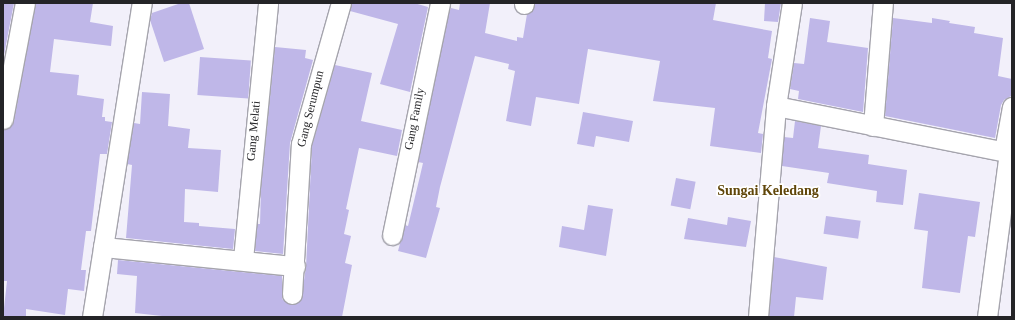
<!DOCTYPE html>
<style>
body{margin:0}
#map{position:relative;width:1015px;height:320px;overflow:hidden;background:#f2f0fa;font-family:Georgia,serif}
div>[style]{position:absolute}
.building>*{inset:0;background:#bfb7e8;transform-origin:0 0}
.roads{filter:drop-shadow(1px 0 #a5a4ad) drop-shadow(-1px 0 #a5a4ad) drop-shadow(0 1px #a5a4ad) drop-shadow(0 -1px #a5a4ad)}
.street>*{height:19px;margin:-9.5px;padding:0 9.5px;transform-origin:9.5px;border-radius:9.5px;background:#fff}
span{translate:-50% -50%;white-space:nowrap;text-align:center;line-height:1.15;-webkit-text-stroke:3.5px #fff;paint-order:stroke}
.street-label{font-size:12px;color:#242427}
.quarter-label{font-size:14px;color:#604609;font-weight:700}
.frame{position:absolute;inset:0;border:4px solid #242427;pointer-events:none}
</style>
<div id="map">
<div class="building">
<i style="clip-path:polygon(3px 3px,14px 3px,3px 60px)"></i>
<i style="clip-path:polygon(36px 3px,93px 3px,90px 22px,113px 26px,111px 46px,54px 39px,50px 72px,79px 75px,77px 95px,104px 99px,102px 117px,105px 117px,105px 121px,112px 122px,107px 154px,100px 154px,91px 231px,86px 231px,81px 270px,86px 270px,84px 291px,68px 289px,65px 315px,26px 309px,26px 317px,3px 317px,7px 281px,3px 281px,3px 130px,11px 126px,14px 121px)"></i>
<i style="clip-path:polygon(181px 3px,189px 3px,204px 49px,164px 62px,150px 20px,152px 13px)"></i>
<i style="clip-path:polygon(352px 3px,414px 3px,428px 7px,410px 92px,380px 84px,398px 24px,350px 11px)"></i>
<i style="clip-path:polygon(460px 3px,490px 3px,485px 33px,517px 41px,517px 37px,523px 38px,527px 14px,533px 10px,535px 3px,716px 3px,713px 20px,772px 31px,768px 58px,772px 59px,758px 133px,763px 134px,761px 153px,710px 146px,715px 108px,653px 101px,660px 61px,588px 49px,579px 104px,536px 97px,531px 126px,506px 121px,515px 71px,508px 69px,509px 64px,475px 56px,440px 187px,436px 207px,440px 208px,426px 258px,398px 251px,405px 225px,408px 226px,420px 176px,423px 163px,418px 162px,449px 12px,451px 8px,459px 10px)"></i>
<i style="clip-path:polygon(765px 3px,781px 3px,778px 22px,764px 21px)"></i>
<i style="clip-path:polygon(810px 18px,830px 21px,827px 42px,868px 48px,863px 112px,798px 99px,799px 91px,790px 89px,794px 63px,804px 64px)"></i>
<i style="clip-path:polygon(893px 18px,932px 23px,932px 18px,950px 21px,949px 23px,975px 27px,974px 33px,1003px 38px,998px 76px,1012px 79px,1012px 88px,1011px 96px,1004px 100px,1001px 105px,995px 138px,885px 116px)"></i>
<i style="clip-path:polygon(275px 47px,306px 50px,305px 58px,313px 60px,290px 143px,283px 254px,255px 251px,257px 224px,260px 224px,261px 188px)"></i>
<i style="left:200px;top:57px;width:51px;height:38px;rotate:4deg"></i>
<i style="clip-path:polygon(335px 65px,372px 73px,361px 121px,402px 130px,397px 156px,359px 148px,346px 209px,349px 210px,344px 234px,351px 236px,345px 263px,352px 265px,342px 317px,171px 317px,135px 313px,137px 276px,117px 274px,118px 260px,282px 276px,282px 299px,291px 305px,301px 300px,306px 267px,312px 146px)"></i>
<i style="clip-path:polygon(142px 92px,170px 94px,168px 126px,190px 129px,188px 148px,221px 150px,218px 192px,185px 189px,184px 222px,199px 223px,199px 226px,235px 229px,233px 249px,126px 238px,132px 165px,127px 164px,134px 123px,140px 124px)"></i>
<i style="clip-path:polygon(583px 112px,633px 121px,629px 142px,596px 136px,594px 147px,577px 144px)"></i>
<i style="clip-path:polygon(795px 121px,821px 126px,818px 148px,869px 155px,868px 164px,907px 170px,903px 205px,876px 202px,877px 191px,827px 183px,829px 173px,782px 166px,784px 137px,793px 138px)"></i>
<i style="left:676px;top:178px;width:20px;height:28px;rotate:11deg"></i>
<i style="clip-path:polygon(919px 193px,980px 202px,975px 237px,968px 236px,960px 293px,922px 288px,928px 231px,914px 229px)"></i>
<i style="clip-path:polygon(588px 205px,613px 209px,606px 256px,559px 247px,562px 226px,584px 230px)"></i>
<i style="left:826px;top:216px;width:35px;height:18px;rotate:8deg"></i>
<i style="clip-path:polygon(728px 217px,751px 221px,746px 247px,684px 239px,688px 218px,727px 225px)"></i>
<i style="clip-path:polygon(774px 257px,827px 267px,823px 300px,796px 297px,794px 317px,769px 317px)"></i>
</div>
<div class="roads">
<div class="street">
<i style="left:524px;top:4px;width:1px;rotate:-90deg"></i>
<i style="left:776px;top:106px;width:241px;rotate:11.3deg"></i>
<i style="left:3px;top:119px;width:118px;rotate:-79.3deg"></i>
<i style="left:873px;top:126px;width:123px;rotate:-85.4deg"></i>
<i style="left:1004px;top:151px;width:45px;rotate:-79.7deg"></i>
<i style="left:392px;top:235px;width:237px;rotate:-78.3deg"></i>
<i style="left:103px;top:247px;width:193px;rotate:5.7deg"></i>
<i style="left:243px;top:259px;width:257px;rotate:-84.4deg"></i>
<i style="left:292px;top:294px;width:150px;rotate:-86.6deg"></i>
<i style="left:301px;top:144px;width:147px;rotate:-74.2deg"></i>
<i style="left:92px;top:317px;width:318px;rotate:-81deg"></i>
<i style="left:758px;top:317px;width:212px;rotate:-85.1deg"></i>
<i style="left:776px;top:106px;width:104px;rotate:-81.2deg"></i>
<i style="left:987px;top:317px;width:166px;rotate:-82.4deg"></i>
</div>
</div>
<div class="street-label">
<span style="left:311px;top:109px;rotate:-76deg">Gang Serumpun</span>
<span style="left:415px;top:119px;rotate:-79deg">Gang Family</span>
<span style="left:254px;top:131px;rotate:-85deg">Gang Melati</span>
</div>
<div class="quarter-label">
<span style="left:768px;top:191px">Sungai Keledang</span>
</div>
<div class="frame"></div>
</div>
